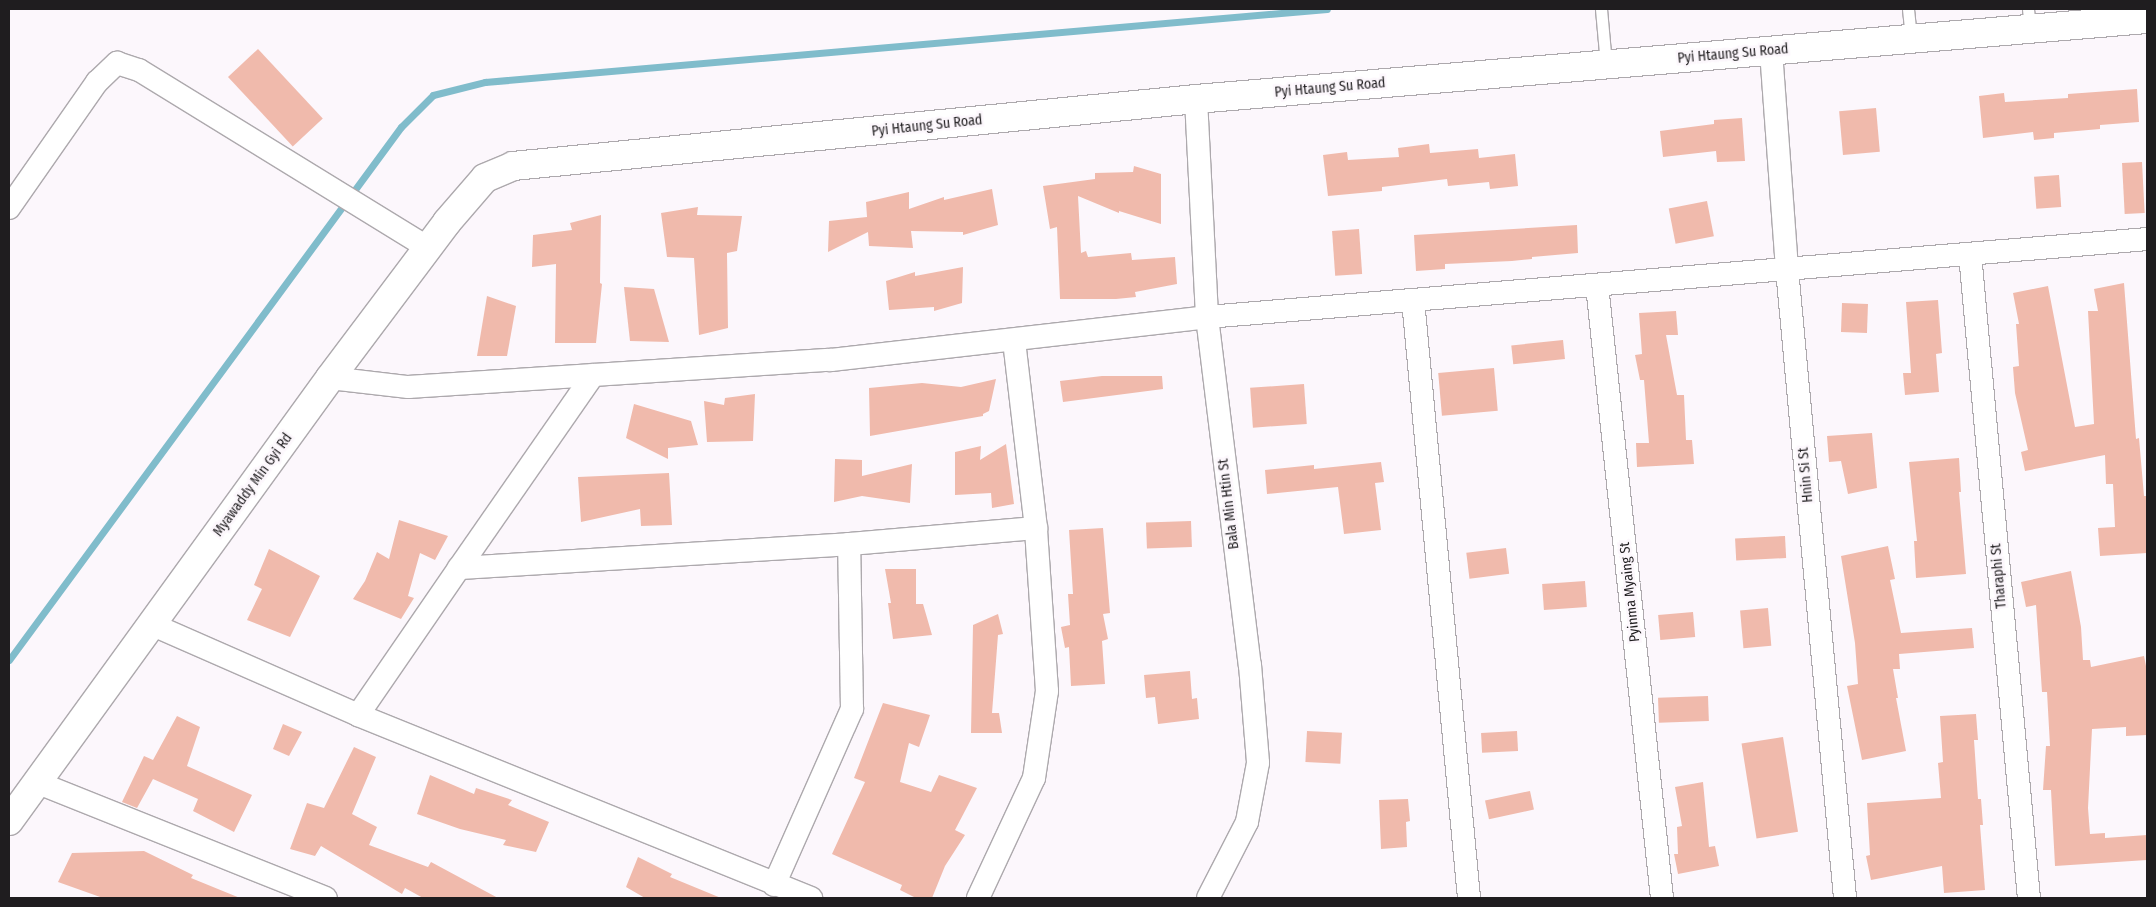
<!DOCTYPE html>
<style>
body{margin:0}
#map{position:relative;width:2156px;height:907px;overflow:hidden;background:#fcf7fc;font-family:"Fira Sans Condensed",sans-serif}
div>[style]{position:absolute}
.stream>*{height:7px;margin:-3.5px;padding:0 3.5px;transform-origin:3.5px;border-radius:3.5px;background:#80bccb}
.building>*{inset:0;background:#f0baac;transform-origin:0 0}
.roads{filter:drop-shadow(1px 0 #ada9ad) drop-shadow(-1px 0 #ada9ad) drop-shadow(0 1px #ada9ad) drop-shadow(0 -1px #ada9ad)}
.lane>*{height:11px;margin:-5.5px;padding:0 5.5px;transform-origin:5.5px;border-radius:5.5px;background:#fff}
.street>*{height:22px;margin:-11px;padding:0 11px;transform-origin:11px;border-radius:11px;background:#fff}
.secondary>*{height:28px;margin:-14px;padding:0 14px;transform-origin:14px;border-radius:14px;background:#fff}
span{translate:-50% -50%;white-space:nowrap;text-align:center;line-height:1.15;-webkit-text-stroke:5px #fcf7fc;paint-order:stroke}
.street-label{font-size:14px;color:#1f1d1f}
.frame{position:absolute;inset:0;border:10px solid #1f1d1f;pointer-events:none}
</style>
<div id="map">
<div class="stream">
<i style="left:9px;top:660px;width:662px;rotate:-53.67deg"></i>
<i style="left:401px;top:127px;width:45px;rotate:-45deg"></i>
<i style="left:433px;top:95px;width:54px;rotate:-14deg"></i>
<i style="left:485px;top:82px;width:845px;rotate:-4.96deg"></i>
</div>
<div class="building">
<i style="left:258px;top:49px;width:95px;height:41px;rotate:47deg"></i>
<i style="clip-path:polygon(2137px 89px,2139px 122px,2100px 125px,2100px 129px,2054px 133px,2054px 138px,2034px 140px,2033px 132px,1983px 138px,1979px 96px,2004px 93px,2005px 102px,2068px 98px,2068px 94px)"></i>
<i style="left:1876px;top:108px;width:44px;height:37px;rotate:85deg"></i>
<i style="clip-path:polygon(1742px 118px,1745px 161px,1717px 162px,1716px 151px,1663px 157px,1660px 131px,1714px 124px,1714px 120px)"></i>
<i style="clip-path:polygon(1429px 144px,1430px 153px,1478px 149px,1479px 158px,1515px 154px,1518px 186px,1490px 189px,1489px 182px,1448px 186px,1447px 179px,1382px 187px,1382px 191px,1328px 196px,1323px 155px,1347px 152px,1348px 160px,1399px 157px,1398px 148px)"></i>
<i style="left:2142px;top:162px;width:51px;height:20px;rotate:87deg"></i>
<i style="clip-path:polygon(1134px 166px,1161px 174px,1161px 224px,1119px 211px,1119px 213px,1078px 196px,1081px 253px,1086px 251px,1088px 257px,1131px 253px,1132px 260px,1175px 257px,1177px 284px,1135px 292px,1136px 297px,1116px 299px,1060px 299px,1057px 227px,1050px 229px,1043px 186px,1095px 179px,1095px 173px,1133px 172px)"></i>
<i style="left:2059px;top:175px;width:32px;height:25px;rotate:86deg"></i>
<i style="clip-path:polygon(992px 189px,998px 225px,963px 235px,963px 232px,911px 231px,913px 248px,869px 246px,868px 232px,828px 252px,829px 221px,867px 217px,866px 202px,909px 192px,909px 209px,944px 197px,944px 200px)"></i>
<i style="left:1707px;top:201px;width:36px;height:39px;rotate:79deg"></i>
<i style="clip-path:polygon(698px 207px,697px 215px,742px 216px,737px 251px,727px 253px,728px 328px,699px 335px,694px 258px,667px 257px,661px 213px)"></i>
<i style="clip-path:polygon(601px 215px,600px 283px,602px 284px,596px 343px,555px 343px,556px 264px,532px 267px,533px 235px,572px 230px,570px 223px)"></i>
<i style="clip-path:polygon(1577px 225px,1578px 253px,1532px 257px,1532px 259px,1512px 261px,1445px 264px,1445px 269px,1416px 271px,1414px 235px)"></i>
<i style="left:1359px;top:229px;width:45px;height:27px;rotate:86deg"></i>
<i style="clip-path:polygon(963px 267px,962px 303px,934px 311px,934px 307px,889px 310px,886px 281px,915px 272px,915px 276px)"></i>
<i style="clip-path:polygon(2124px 283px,2136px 439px,2139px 438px,2144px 496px,2147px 496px,2147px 553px,2100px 556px,2098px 528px,2115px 527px,2113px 484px,2106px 484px,2105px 455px,2025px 471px,2021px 452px,2028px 450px,2015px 393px,2013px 367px,2019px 366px,2016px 324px,2019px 324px,2013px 293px,2048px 286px,2075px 427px,2094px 424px,2088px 311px,2098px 311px,2094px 289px)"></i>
<i style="clip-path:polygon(624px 287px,654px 289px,669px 342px,630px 341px)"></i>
<i style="clip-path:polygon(487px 296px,516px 306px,507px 356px,477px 356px)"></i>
<i style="clip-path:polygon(1938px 300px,1942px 353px,1936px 354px,1939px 392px,1905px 395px,1903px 373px,1911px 373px,1906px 302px)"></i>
<i style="left:1842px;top:303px;width:26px;height:29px;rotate:2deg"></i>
<i style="clip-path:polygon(1676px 311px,1678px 335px,1666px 335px,1677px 395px,1684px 395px,1686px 440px,1692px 440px,1694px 464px,1637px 467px,1636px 443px,1649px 443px,1644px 380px,1640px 380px,1635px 355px,1642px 354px,1639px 313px)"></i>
<i style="left:1563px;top:340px;width:19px;height:52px;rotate:84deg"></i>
<i style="left:1494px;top:368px;width:43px;height:56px;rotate:85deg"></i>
<i style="clip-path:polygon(1102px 376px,1162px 376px,1163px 389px,1063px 402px,1060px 381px)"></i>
<i style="clip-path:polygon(996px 379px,989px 411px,983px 414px,983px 416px,870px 436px,869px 388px,922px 383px,961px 387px)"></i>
<i style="left:1304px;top:384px;width:40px;height:54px;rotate:86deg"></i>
<i style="clip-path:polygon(755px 394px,753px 441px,707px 442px,704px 401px,724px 405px,725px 398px)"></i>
<i style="clip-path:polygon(634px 404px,691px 421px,698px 445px,668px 448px,668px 459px,626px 438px)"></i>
<i style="clip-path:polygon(1872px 433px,1877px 488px,1848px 494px,1841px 461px,1829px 462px,1827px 436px)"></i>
<i style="clip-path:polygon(1006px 444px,1014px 504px,992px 508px,991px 493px,955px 495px,955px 452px,981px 446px,980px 460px)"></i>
<i style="clip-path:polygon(1959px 458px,1961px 492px,1959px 492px,1966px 574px,1916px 578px,1914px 541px,1917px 541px,1909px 462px)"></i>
<i style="clip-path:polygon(835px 459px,862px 460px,862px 476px,912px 464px,910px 503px,862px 496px,834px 502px)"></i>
<i style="clip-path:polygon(1381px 462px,1384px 482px,1375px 483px,1381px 530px,1344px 534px,1338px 487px,1267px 494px,1265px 470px,1314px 465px,1314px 469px)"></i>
<i style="clip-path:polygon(669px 473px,672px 525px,641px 526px,640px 509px,581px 522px,578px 477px)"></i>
<i style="clip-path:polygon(399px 520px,448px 536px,435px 560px,420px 553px,408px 596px,414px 598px,401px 619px,353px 599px,365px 581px,377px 552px,389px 559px)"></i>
<i style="left:1191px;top:521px;width:26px;height:45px;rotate:88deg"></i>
<i style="clip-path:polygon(1103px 528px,1110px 613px,1103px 614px,1108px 639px,1102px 641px,1105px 684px,1071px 686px,1069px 647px,1065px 648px,1061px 627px,1070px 625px,1068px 594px,1073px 594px,1069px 530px)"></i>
<i style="left:1785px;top:536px;width:22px;height:50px;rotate:87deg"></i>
<i style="clip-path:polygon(1888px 546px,1895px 579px,1890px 580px,1901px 633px,1972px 628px,1974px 648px,1899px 654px,1900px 669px,1893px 669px,1898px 698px,1896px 698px,1906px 751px,1862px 760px,1847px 686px,1858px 684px,1855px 643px,1841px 556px)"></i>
<i style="left:1506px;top:548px;width:26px;height:40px;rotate:83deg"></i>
<i style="clip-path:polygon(269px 549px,320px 576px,290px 637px,247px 620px,262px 589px,254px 585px)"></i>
<i style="clip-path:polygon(885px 569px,916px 569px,916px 604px,923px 604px,932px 635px,893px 639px,888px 603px,891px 603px)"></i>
<i style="clip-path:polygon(2071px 571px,2081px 627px,2083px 660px,2090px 660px,2091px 667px,2144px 656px,2147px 671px,2147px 735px,2126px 736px,2126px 727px,2092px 729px,2088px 808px,2090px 834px,2105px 833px,2105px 838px,2147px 835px,2147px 860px,2055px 866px,2051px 790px,2043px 790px,2046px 746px,2050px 746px,2047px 692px,2042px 692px,2036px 605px,2026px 607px,2021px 582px)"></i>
<i style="left:1585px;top:581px;width:26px;height:43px;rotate:86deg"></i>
<i style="left:1768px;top:608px;width:38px;height:28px;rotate:85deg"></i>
<i style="left:1693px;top:612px;width:25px;height:35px;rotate:85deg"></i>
<i style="clip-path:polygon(998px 614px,1003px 634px,998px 635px,992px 713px,999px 713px,1002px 733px,971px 733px,973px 625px)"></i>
<i style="clip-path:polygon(1190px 671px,1192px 699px,1197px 698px,1199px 719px,1158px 724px,1155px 697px,1146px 698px,1144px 675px)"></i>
<i style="left:1708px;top:696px;width:25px;height:50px;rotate:88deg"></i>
<i style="clip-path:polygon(883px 703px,930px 715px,919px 747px,909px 743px,900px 782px,931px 792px,939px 775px,977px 788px,955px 830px,965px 835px,945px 866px,932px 898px,916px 898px,900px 890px,902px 885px,832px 854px,865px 782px,854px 778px)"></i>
<i style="clip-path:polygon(1976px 714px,1978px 740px,1974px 740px,1978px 799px,1981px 799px,1983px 825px,1980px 825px,1985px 890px,1944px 893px,1942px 866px,1871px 880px,1866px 856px,1870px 855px,1867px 803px,1941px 798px,1938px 763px,1943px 762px,1940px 716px)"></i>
<i style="clip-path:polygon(177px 716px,200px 727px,187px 766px,252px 795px,234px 832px,193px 811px,198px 799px,153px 779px,137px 808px,122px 802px,144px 756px,153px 760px)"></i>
<i style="clip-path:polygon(283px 724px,302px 732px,289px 756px,273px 749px)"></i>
<i style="left:1307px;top:731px;width:35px;height:31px;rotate:3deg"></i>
<i style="left:1517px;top:731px;width:20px;height:36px;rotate:87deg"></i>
<i style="left:1783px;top:737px;width:96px;height:42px;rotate:81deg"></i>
<i style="clip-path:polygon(354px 747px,376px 757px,352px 814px,377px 827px,369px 845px,428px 867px,431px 862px,498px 898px,423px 898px,405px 888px,402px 894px,321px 846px,315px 856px,290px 849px,307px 803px,324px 808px)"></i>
<i style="clip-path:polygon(430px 775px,474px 794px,476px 788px,512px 800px,508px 805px,549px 822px,536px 852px,503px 845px,506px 840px,460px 829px,417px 814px)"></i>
<i style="clip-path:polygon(1703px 782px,1709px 847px,1715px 846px,1719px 866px,1678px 874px,1674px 854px,1678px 854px,1677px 827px,1682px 826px,1675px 787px)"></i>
<i style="left:1530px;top:791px;width:19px;height:46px;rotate:78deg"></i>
<i style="clip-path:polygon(1408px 799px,1410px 821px,1406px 822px,1407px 847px,1381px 849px,1379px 800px)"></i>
<i style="clip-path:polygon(144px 851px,193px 875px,191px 878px,240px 898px,103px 898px,58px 882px,72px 853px)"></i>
<i style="clip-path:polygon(638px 857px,672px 874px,670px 877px,721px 898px,645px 898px,626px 887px)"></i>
</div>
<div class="roads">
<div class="lane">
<i style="left:1601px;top:9px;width:55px;rotate:84.8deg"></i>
<i style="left:1908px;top:9px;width:30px;rotate:84deg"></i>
<i style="left:2028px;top:9px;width:20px;rotate:84deg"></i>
</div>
<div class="street">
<i style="left:1771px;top:51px;width:219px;rotate:85.8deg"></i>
<i style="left:1787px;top:269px;width:632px;rotate:84.73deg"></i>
<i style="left:1196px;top:99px;width:218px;rotate:87.1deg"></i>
<i style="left:1207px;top:317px;width:351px;rotate:83deg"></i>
<i style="left:1250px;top:665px;width:98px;rotate:85.3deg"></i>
<i style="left:1258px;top:763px;width:60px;rotate:100.6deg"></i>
<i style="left:1247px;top:822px;width:85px;rotate:117.2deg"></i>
<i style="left:9px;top:208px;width:154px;rotate:-55.1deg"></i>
<i style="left:97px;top:82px;width:28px;rotate:-44deg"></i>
<i style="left:117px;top:63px;width:23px;rotate:18deg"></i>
<i style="left:139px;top:70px;width:339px;rotate:31.6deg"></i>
<i style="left:1970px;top:254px;width:647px;rotate:84.77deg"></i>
<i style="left:1597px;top:285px;width:616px;rotate:83.95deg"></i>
<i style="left:1413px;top:300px;width:601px;rotate:84.65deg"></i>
<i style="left:330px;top:378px;width:79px;rotate:6.6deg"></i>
<i style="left:408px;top:387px;width:424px;rotate:-3.7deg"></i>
<i style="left:831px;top:360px;width:378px;rotate:-6.5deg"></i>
<i style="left:1207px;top:317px;width:943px;rotate:-4.74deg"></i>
<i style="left:459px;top:568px;width:235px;rotate:-55.2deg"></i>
<i style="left:151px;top:624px;width:226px;rotate:23.7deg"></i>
<i style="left:358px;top:715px;width:489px;rotate:22deg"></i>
<i style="left:358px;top:715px;width:178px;rotate:-55.5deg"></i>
<i style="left:459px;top:568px;width:391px;rotate:-3.5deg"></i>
<i style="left:849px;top:544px;width:188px;rotate:-4.9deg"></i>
<i style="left:36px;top:782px;width:312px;rotate:21.8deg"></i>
<i style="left:774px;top:885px;width:193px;rotate:-66.1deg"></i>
<i style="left:852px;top:709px;width:165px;rotate:-91deg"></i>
<i style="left:978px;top:898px;width:132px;rotate:-65deg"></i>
<i style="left:1034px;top:778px;width:88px;rotate:-81.5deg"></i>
<i style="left:1047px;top:691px;width:163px;rotate:-93.9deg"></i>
<i style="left:1036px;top:528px;width:188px;rotate:-96.7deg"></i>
</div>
<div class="secondary">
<i style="left:9px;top:821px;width:547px;rotate:-54.07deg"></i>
<i style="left:330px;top:378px;width:195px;rotate:-53.1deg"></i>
<i style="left:447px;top:222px;width:58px;rotate:-49.2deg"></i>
<i style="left:485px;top:178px;width:30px;rotate:-23deg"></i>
<i style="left:513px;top:166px;width:686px;rotate:-5.6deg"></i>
<i style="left:1196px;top:99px;width:954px;rotate:-4.81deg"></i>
</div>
</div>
<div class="street-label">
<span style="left:1733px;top:54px;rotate:-5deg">Pyi Htaung Su Road</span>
<span style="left:1330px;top:88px;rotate:-5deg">Pyi Htaung Su Road</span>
<span style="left:927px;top:126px;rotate:-6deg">Pyi Htaung Su Road</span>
<span style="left:1806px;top:475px;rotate:-95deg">Hnin Si St</span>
<span style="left:253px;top:485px;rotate:-54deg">Myawaddy Min Gyi Rd</span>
<span style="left:1229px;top:504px;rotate:-97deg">Bala Min Htin St</span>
<span style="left:1999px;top:576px;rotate:-95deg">Tharaphi St</span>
<span style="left:1630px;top:592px;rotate:-96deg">Pyinma Myaing St</span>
</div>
<div class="frame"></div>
</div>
